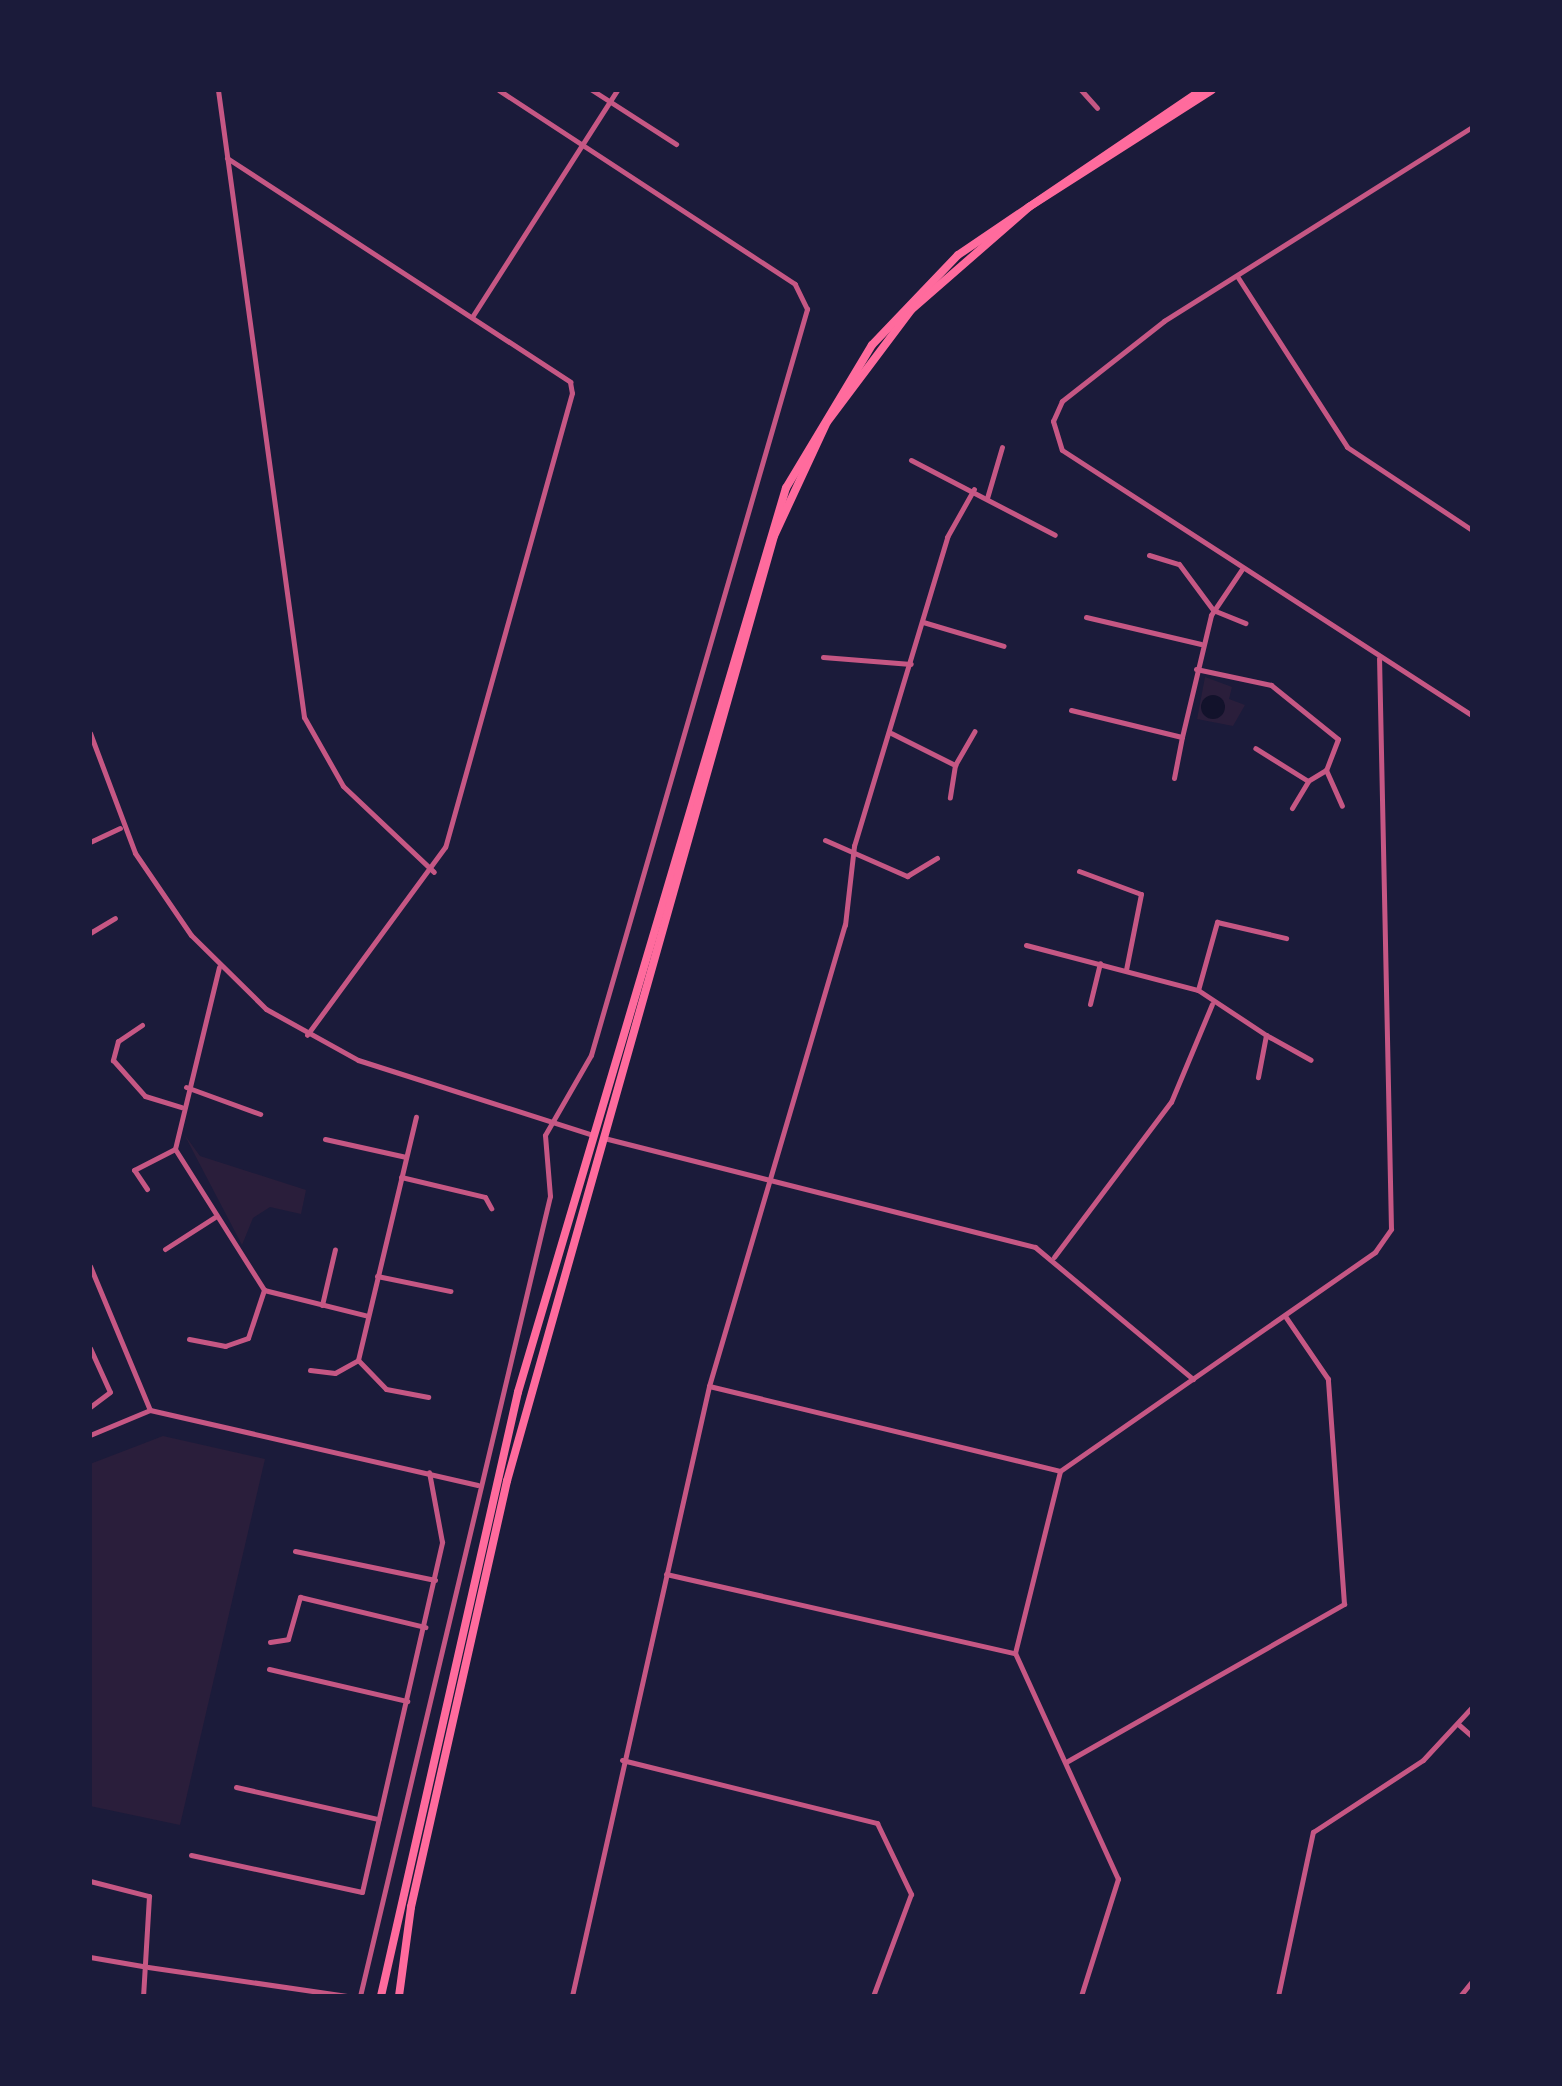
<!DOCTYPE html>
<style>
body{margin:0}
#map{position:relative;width:1562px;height:2086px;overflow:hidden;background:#1b1b3a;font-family:Inter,sans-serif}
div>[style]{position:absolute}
.green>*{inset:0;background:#2a1e3b}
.water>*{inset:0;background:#12122b}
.round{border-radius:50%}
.minor>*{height:5px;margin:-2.5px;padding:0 2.5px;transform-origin:2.5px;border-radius:2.5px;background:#c65784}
.secondary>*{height:8px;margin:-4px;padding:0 4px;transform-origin:4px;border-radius:4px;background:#ff6b9d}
span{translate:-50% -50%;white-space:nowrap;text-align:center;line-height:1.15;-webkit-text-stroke:10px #1b1b3a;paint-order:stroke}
.frame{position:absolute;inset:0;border:92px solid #1b1b3a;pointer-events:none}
</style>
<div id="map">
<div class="green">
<i style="clip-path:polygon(1205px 677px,1232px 687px,1229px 699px,1245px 705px,1233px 726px,1197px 719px)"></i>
<i style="clip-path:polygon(184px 1134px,200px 1156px,306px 1190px,301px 1214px,270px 1207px,253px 1218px,242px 1245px)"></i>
<i style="clip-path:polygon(163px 1436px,265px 1459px,180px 1825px,90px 1806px,90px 1464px)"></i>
</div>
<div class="water">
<i class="round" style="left:1201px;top:695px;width:24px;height:24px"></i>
</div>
<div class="minor">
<i style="left:218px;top:90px;width:633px;rotate:82.19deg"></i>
<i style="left:304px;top:717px;width:79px;rotate:60.5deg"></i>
<i style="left:343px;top:786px;width:125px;rotate:43.4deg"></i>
<i style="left:592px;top:90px;width:100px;rotate:32.7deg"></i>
<i style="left:1081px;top:90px;width:24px;rotate:48deg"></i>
<i style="left:1472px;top:127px;width:364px;rotate:147.8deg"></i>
<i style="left:1164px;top:321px;width:130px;rotate:141.9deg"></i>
<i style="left:1062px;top:401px;width:22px;rotate:114deg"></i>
<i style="left:1053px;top:421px;width:30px;rotate:73deg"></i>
<i style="left:1062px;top:450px;width:488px;rotate:32.9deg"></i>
<i style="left:227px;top:158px;width:410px;rotate:33.1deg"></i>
<i style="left:570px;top:382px;width:11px;rotate:80deg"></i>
<i style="left:572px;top:393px;width:471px;rotate:105.6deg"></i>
<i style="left:445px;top:847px;width:233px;rotate:126.3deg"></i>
<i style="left:1237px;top:276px;width:203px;rotate:57.2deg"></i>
<i style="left:1347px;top:447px;width:150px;rotate:33.6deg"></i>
<i style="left:472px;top:317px;width:269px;rotate:-57.4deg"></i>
<i style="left:911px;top:460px;width:162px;rotate:27.5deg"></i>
<i style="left:987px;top:498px;width:53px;rotate:-73.6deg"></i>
<i style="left:1149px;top:555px;width:31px;rotate:17deg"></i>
<i style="left:1179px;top:564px;width:57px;rotate:53.5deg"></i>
<i style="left:1213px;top:610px;width:35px;rotate:22deg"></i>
<i style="left:1086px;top:617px;width:118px;rotate:13.2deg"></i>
<i style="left:923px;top:622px;width:84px;rotate:16.5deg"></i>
<i style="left:823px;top:657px;width:88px;rotate:4.5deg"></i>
<i style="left:1196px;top:669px;width:77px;rotate:12deg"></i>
<i style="left:1271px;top:685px;width:86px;rotate:38.9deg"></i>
<i style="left:1338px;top:739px;width:33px;rotate:111deg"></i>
<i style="left:1326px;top:770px;width:21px;rotate:149deg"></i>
<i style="left:1308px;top:781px;width:62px;rotate:-148.1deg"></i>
<i style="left:1071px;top:710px;width:114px;rotate:13.7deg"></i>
<i style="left:1182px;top:737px;width:125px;rotate:-76.6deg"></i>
<i style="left:1211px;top:615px;width:55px;rotate:-56deg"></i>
<i style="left:90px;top:733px;width:128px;rotate:69.4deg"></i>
<i style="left:135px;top:853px;width:99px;rotate:55.7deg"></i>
<i style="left:191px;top:935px;width:105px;rotate:44.6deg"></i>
<i style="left:266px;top:1009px;width:105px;rotate:29deg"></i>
<i style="left:358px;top:1060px;width:247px;rotate:17.7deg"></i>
<i style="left:891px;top:733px;width:72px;rotate:26.6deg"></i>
<i style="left:955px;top:765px;width:33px;rotate:99deg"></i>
<i style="left:955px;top:765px;width:39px;rotate:-60deg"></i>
<i style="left:1326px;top:770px;width:39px;rotate:66deg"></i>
<i style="left:1174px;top:778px;width:42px;rotate:-79deg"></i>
<i style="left:1292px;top:808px;width:31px;rotate:-59deg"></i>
<i style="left:825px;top:840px;width:90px;rotate:23.7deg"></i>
<i style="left:907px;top:876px;width:35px;rotate:-31deg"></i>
<i style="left:90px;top:842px;width:33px;rotate:-25deg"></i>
<i style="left:1079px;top:871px;width:66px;rotate:20.4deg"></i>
<i style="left:1141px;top:894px;width:77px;rotate:101.2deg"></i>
<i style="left:90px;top:933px;width:29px;rotate:-31deg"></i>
<i style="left:1026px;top:945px;width:178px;rotate:14.7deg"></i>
<i style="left:1198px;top:990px;width:82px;rotate:33.5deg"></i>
<i style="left:1266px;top:1035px;width:43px;rotate:100.8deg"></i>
<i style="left:219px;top:967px;width:187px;rotate:103.6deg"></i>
<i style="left:175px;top:1149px;width:167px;rotate:57.7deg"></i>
<i style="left:264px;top:1290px;width:107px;rotate:14deg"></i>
<i style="left:1198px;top:990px;width:71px;rotate:-74.4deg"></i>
<i style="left:1217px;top:922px;width:71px;rotate:13.1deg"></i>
<i style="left:1090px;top:1004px;width:42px;rotate:-76.3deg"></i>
<i style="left:142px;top:1025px;width:29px;rotate:146deg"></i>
<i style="left:118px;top:1041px;width:20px;rotate:105deg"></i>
<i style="left:113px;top:1060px;width:48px;rotate:48.4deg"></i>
<i style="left:145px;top:1096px;width:38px;rotate:17deg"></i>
<i style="left:1266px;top:1035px;width:51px;rotate:29.1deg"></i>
<i style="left:186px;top:1087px;width:79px;rotate:20deg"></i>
<i style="left:604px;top:1138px;width:445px;rotate:14.2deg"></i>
<i style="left:1035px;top:1247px;width:206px;rotate:39.9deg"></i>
<i style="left:325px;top:1139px;width:83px;rotate:12.5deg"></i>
<i style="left:401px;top:1177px;width:86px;rotate:13.4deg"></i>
<i style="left:485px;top:1197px;width:13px;rotate:61deg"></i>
<i style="left:147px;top:1189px;width:23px;rotate:-124deg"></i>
<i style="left:134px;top:1170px;width:46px;rotate:-27.1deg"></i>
<i style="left:165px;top:1249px;width:59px;rotate:-32.6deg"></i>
<i style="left:1054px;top:1257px;width:194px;rotate:-53deg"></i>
<i style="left:1171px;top:1102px;width:106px;rotate:-67.3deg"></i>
<i style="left:90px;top:1266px;width:156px;rotate:67.4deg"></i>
<i style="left:377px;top:1276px;width:75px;rotate:11.6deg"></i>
<i style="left:322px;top:1305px;width:57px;rotate:-76.9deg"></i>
<i style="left:189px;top:1339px;width:37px;rotate:11deg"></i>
<i style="left:225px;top:1346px;width:24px;rotate:-19deg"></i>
<i style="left:248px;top:1338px;width:51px;rotate:-71.6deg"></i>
<i style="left:90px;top:1348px;width:48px;rotate:65.6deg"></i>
<i style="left:110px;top:1392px;width:25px;rotate:143deg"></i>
<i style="left:358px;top:1360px;width:40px;rotate:46deg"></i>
<i style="left:386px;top:1389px;width:43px;rotate:10.8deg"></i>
<i style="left:310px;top:1370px;width:25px;rotate:7deg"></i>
<i style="left:335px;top:1373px;width:26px;rotate:-29deg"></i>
<i style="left:358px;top:1360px;width:250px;rotate:-76.6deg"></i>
<i style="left:709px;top:1386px;width:361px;rotate:13.6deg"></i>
<i style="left:90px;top:1435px;width:65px;rotate:-22.6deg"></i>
<i style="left:150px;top:1410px;width:336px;rotate:12.9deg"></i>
<i style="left:295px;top:1551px;width:143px;rotate:11.7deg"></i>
<i style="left:666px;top:1574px;width:358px;rotate:12.8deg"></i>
<i style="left:270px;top:1642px;width:18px;rotate:-9deg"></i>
<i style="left:288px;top:1639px;width:44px;rotate:-74.1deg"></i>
<i style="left:300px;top:1597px;width:129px;rotate:13.5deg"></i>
<i style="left:269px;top:1669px;width:142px;rotate:13.1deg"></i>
<i style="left:1458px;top:1724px;width:18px;rotate:41deg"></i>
<i style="left:622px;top:1760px;width:263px;rotate:13.9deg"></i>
<i style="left:877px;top:1823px;width:79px;rotate:64.4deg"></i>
<i style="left:911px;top:1894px;width:109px;rotate:110.4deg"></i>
<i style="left:1066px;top:1762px;width:320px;rotate:-29.6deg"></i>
<i style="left:1344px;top:1604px;width:226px;rotate:-94.1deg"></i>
<i style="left:1328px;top:1379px;width:76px;rotate:-124.3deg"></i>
<i style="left:236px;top:1787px;width:146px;rotate:12.7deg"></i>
<i style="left:191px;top:1855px;width:175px;rotate:12.2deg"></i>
<i style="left:362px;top:1892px;width:359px;rotate:-77.1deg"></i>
<i style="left:442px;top:1542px;width:71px;rotate:-100.5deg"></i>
<i style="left:90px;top:1881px;width:61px;rotate:14.3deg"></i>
<i style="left:149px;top:1896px;width:100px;rotate:93.4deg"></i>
<i style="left:90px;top:1957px;width:53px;rotate:9.8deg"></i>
<i style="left:148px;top:1967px;width:201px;rotate:8.3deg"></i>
<i style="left:360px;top:1996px;width:822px;rotate:-76.64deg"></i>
<i style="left:550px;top:1196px;width:61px;rotate:-94.7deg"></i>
<i style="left:545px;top:1135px;width:92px;rotate:-60.1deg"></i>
<i style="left:591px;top:1055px;width:777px;rotate:-73.85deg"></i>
<i style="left:807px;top:309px;width:28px;rotate:-116deg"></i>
<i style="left:795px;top:284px;width:354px;rotate:-146.8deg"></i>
<i style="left:572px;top:1996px;width:625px;rotate:-77.34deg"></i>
<i style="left:709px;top:1386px;width:481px;rotate:-73.6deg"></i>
<i style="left:845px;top:925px;width:80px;rotate:-83.5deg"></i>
<i style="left:854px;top:846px;width:323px;rotate:-73.2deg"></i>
<i style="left:947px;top:537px;width:55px;rotate:-60.6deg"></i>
<i style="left:1081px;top:1996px;width:123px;rotate:-72.5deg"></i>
<i style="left:1118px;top:1879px;width:248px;rotate:-114.5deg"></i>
<i style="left:1015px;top:1653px;width:187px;rotate:-76.1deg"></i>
<i style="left:1060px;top:1471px;width:384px;rotate:-34.8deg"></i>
<i style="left:1375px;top:1252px;width:28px;rotate:-55deg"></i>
<i style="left:1391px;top:1229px;width:571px;rotate:-91.2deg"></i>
<i style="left:1278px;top:1996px;width:168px;rotate:-78deg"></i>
<i style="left:1313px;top:1832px;width:131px;rotate:-33.2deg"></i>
<i style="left:1423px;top:1760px;width:72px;rotate:-47.2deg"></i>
<i style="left:1460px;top:1996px;width:19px;rotate:-51deg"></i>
</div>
<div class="secondary">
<i style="left:381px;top:1996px;width:619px;rotate:-77.22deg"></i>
<i style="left:518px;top:1392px;width:943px;rotate:-73.49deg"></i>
<i style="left:786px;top:488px;width:167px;rotate:-59deg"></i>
<i style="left:872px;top:345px;width:124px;rotate:-46.3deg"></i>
<i style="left:958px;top:255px;width:295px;rotate:-34.1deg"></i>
<i style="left:399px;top:1996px;width:90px;rotate:-82.3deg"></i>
<i style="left:411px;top:1907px;width:437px;rotate:-77.3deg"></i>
<i style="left:507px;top:1481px;width:982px;rotate:-74.22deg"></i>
<i style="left:774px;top:536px;width:126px;rotate:-65.1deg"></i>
<i style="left:827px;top:422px;width:140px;rotate:-53.1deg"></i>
<i style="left:911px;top:310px;width:157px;rotate:-41.1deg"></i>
<i style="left:1029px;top:207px;width:217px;rotate:-32.6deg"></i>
</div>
<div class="frame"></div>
</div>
